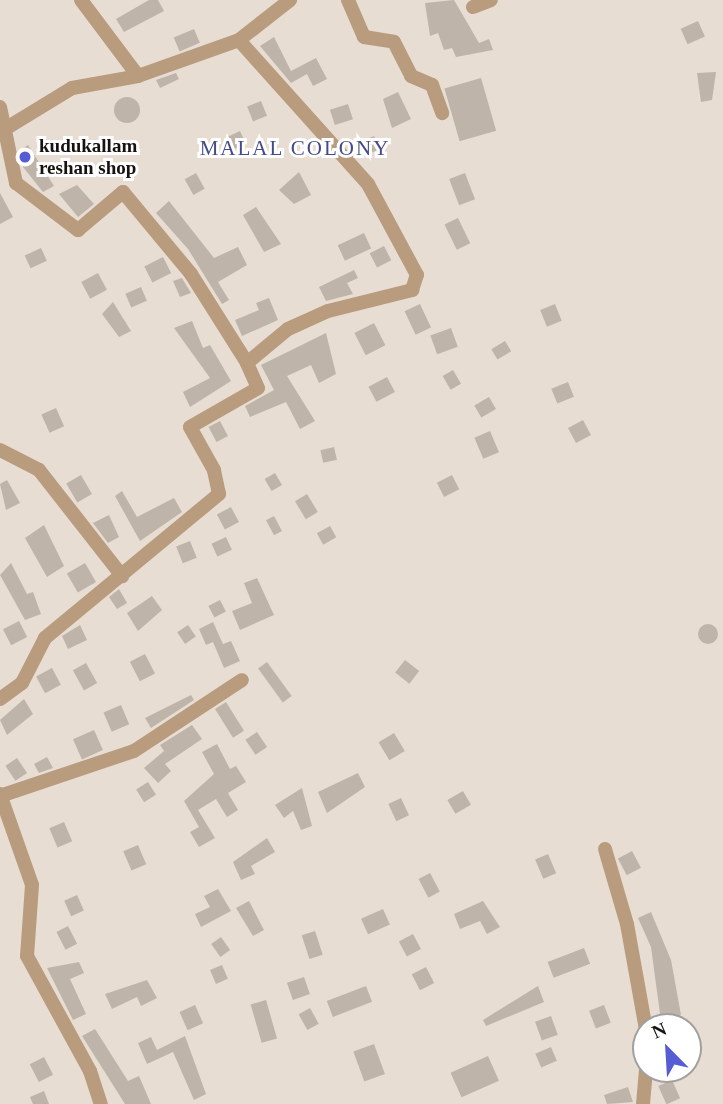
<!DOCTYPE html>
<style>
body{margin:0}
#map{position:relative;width:723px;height:1104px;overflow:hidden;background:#e8ddd3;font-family:Georgia,serif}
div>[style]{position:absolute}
.building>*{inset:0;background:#beb4aa;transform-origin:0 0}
.round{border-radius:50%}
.minor>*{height:14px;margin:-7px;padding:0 7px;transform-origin:7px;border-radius:7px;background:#b99b7e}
.dots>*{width:19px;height:19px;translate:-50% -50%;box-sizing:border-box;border:4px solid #fff;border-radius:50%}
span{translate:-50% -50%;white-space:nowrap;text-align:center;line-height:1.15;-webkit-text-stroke:6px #fff;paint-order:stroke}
.poi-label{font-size:19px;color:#15120f;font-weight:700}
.left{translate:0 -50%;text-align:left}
.neighbourhood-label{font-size:21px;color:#444c88;letter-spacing:2px}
.north{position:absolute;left:632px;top:1013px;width:70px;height:70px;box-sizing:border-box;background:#fff;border:2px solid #a1a09f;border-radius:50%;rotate:336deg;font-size:19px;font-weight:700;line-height:28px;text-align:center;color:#15120f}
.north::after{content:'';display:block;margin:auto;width:24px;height:32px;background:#565dd4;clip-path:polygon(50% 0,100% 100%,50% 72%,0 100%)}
</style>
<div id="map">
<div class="building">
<i style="clip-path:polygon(149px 0,158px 0,164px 11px,124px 32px,116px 19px)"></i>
<i style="clip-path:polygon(454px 0,479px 43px,489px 39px,493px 50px,456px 57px,452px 48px,444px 50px,438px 33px,430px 36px,425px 3px)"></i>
<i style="left:698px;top:21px;width:17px;height:19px;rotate:66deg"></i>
<i style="left:194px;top:29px;width:15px;height:22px;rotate:67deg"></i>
<i style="clip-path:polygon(274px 37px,291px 71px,316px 58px,327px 79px,313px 86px,307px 74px,291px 83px,260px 46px)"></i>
<i style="clip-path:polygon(716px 72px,712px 100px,701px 102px,697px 73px)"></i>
<i style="clip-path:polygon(176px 73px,179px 79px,160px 88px,156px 80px)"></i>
<i style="left:481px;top:78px;width:55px;height:38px;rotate:74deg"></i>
<i style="clip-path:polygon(398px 92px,411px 119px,392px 128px,383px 99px)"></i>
<i class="round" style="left:114px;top:97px;width:26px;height:26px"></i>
<i style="left:261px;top:101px;width:16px;height:15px;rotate:68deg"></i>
<i style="left:348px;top:104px;width:16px;height:19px;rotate:72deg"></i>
<i style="left:240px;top:131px;width:14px;height:16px;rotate:65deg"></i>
<i style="left:374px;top:136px;width:14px;height:13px;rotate:65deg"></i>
<i style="clip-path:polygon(28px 145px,54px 186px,43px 192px,23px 167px,19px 151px)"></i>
<i style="clip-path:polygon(299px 172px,311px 195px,294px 204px,279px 190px)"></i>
<i style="left:196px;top:173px;width:18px;height:13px;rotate:61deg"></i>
<i style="left:465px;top:173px;width:28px;height:17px;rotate:69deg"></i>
<i style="clip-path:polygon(77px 185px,94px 204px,78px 217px,59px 194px)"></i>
<i style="clip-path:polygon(0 193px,13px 217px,0 224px)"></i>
<i style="clip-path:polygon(169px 201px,214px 258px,238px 247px,247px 265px,218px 282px,229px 300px,222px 304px,188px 249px,156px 213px)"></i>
<i style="clip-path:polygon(256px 207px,281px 244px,264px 252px,243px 215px)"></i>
<i style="left:458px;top:218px;width:28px;height:15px;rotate:64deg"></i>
<i style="left:364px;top:233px;width:17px;height:29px;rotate:65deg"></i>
<i style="left:384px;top:246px;width:16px;height:16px;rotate:63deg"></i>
<i style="left:41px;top:248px;width:14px;height:18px;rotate:65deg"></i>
<i style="left:163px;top:257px;width:18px;height:21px;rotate:63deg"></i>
<i style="clip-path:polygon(354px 270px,358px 278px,347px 283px,353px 294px,326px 301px,319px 287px)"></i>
<i style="left:98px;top:273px;width:19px;height:19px;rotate:62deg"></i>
<i style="clip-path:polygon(182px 278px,191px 293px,180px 297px,173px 281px)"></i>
<i style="left:141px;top:287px;width:15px;height:17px;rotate:67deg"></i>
<i style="clip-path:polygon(269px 298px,278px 320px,242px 336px,235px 320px,259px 310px,256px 303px)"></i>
<i style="clip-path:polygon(113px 302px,131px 331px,119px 337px,102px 314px)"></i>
<i style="left:420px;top:304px;width:26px;height:17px;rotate:65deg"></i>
<i style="left:555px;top:304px;width:18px;height:16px;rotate:68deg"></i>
<i style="clip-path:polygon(192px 321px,203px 348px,210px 345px,231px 381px,190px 407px,183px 392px,210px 378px,174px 328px)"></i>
<i style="left:374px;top:323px;width:25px;height:22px;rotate:63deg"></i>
<i style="left:451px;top:328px;width:20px;height:22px;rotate:70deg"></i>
<i style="clip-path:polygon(326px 333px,336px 374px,319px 383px,311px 365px,287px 376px,315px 421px,300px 429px,286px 402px,250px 417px,245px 406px,274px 390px,261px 365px)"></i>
<i style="left:505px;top:341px;width:12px;height:16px;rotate:59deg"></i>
<i style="left:453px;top:370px;width:16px;height:12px;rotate:60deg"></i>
<i style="left:387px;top:377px;width:17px;height:21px;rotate:62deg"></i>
<i style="left:568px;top:382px;width:16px;height:18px;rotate:68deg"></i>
<i style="left:489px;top:397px;width:14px;height:17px;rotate:60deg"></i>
<i style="left:56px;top:408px;width:20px;height:16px;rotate:66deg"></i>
<i style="left:583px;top:420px;width:17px;height:17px;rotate:62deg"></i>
<i style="left:220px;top:421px;width:17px;height:13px;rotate:62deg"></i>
<i style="left:490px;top:431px;width:23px;height:17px;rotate:67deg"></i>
<i style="left:334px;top:447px;width:13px;height:14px;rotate:77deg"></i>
<i style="left:275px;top:473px;width:14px;height:12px;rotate:60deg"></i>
<i style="left:81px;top:475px;width:22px;height:17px;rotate:60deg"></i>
<i style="left:452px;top:475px;width:16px;height:17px;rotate:63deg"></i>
<i style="clip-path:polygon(7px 480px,20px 503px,6px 510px,0 484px)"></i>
<i style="clip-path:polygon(122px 491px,137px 517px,174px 498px,182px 512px,140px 541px,115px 496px)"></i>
<i style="left:307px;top:494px;width:21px;height:14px;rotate:59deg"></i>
<i style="left:231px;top:507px;width:17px;height:16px;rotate:62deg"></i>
<i style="clip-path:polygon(109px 515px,119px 537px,108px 543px,93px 523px)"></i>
<i style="left:274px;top:516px;width:17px;height:9px;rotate:62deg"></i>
<i style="clip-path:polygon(44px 525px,64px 566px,47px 577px,25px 538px)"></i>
<i style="left:330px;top:526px;width:13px;height:15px;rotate:61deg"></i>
<i style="left:226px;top:537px;width:14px;height:16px;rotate:65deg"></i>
<i style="left:190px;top:541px;width:18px;height:15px;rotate:68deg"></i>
<i style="clip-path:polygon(11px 563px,27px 594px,33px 592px,41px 614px,25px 620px,0 575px)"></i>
<i style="left:85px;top:563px;width:22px;height:21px;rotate:60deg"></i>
<i style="clip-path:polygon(257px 578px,274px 615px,240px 630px,232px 611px,252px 603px,244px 583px)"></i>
<i style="clip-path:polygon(119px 589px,127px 603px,117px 609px,109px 597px)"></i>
<i style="clip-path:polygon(152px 596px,162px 610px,138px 631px,127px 613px)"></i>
<i style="left:220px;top:600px;width:13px;height:13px;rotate:63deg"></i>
<i style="left:19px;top:621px;width:18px;height:18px;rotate:63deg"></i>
<i style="clip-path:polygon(213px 622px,223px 644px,231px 641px,240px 661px,224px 668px,213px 642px,206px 645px,199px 629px)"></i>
<i class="round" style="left:698px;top:624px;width:20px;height:20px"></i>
<i style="clip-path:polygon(80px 625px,87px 640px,68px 649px,62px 636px)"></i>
<i style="left:188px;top:625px;width:14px;height:13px;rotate:56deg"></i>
<i style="left:145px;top:654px;width:22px;height:17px;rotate:63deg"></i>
<i style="left:405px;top:660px;width:18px;height:16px;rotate:38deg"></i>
<i style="left:267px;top:662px;width:42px;height:11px;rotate:54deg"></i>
<i style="left:86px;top:663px;width:23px;height:15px;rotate:61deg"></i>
<i style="left:52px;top:668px;width:19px;height:18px;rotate:62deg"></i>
<i style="clip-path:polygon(191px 695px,194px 700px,151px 728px,145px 718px)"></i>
<i style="clip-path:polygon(24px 699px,33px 714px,7px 735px,0 720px)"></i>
<i style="left:226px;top:702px;width:34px;height:13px;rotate:58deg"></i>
<i style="left:121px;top:705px;width:21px;height:19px;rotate:67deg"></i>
<i style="clip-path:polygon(192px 725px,202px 739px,165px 764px,171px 771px,158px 783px,144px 768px,164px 751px,160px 745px)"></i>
<i style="left:94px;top:730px;width:22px;height:23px;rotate:66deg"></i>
<i style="left:257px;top:732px;width:18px;height:14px;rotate:56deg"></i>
<i style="left:394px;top:733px;width:21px;height:18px;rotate:59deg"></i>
<i style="clip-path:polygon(217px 744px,230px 769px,236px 766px,246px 782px,228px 793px,238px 810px,227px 817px,216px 799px,198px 810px,215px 838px,199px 847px,190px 832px,199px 827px,184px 801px,214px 774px,202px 752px)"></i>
<i style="clip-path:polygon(47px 757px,53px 768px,39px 773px,34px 764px)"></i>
<i style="left:17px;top:758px;width:18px;height:14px;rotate:56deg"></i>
<i style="clip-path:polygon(358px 773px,365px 787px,327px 813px,318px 792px)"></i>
<i style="left:148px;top:782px;width:15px;height:14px;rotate:58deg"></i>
<i style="clip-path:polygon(302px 788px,312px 826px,301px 830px,293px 811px,284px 818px,275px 805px)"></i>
<i style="left:463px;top:791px;width:16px;height:18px;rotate:60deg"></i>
<i style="left:401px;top:798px;width:19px;height:14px;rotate:65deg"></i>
<i style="left:64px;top:822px;width:21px;height:16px;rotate:67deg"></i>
<i style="clip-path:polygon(267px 838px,275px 852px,251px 866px,255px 874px,241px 880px,233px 862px)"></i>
<i style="left:138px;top:845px;width:21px;height:16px;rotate:67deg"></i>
<i style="left:632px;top:851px;width:19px;height:16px;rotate:62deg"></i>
<i style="left:548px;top:854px;width:21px;height:14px;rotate:67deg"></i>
<i style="left:430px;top:873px;width:21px;height:13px;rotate:62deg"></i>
<i style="clip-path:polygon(218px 889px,231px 911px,201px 927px,195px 914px,210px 907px,204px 896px)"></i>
<i style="left:77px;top:895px;width:17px;height:14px;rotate:66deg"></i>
<i style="clip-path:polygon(249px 901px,264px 930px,253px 936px,236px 908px)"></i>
<i style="clip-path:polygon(483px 901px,500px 927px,487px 934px,480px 921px,460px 929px,454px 914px)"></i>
<i style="left:383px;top:909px;width:17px;height:24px;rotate:66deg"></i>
<i style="clip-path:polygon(651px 912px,671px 960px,681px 1015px,661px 1021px,651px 947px,638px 918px)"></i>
<i style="left:68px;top:926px;width:20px;height:13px;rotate:63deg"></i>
<i style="left:315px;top:931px;width:25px;height:14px;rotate:72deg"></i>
<i style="left:413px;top:934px;width:17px;height:16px;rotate:62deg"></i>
<i style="left:221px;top:937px;width:16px;height:12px;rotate:55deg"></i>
<i style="left:584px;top:948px;width:17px;height:39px;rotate:69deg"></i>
<i style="clip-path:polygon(79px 962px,84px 973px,70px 979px,86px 1014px,73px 1020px,47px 968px)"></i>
<i style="left:222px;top:965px;width:15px;height:13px;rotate:67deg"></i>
<i style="left:426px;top:967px;width:18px;height:16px;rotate:63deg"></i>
<i style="left:304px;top:977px;width:18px;height:18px;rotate:71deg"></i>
<i style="clip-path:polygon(147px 980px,157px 998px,141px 1006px,137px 997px,112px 1009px,105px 994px)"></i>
<i style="left:366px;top:986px;width:17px;height:42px;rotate:69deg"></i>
<i style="clip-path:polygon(538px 986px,544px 1002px,486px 1026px,483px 1020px)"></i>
<i style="left:266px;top:1000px;width:40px;height:16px;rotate:74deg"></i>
<i style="left:195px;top:1005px;width:20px;height:17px;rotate:66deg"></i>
<i style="left:604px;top:1005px;width:19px;height:16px;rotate:69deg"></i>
<i style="left:310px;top:1008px;width:18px;height:13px;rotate:61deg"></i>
<i style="left:551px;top:1016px;width:20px;height:17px;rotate:70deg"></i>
<i style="clip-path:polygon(95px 1029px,128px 1081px,139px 1076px,151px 1104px,125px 1104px,82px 1036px)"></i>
<i style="clip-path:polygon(185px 1036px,206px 1094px,194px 1100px,173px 1052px,147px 1064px,138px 1043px,151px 1037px,157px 1050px)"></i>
<i style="left:374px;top:1044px;width:32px;height:22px;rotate:70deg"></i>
<i style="left:551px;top:1047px;width:15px;height:17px;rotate:67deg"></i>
<i style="left:488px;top:1056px;width:27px;height:41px;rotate:66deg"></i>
<i style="left:44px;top:1057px;width:20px;height:16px;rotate:63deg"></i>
<i style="left:672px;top:1080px;width:20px;height:15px;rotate:66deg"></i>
<i style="clip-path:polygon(628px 1087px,633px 1102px,607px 1104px,604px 1095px)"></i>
<i style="clip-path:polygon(44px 1091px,49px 1104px,33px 1104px,30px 1097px)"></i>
</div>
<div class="minor">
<i style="left:81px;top:0;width:95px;rotate:53.1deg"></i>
<i style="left:348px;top:0;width:40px;rotate:66.6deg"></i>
<i style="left:364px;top:37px;width:30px;rotate:9deg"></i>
<i style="left:394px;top:42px;width:38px;rotate:63deg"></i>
<i style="left:411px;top:76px;width:23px;rotate:23deg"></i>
<i style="left:432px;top:85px;width:30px;rotate:70deg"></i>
<i style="left:473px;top:7px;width:19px;rotate:-21deg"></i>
<i style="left:0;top:107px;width:78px;rotate:78.1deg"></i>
<i style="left:16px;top:183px;width:78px;rotate:37.2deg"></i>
<i style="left:78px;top:230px;width:59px;rotate:-40.2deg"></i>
<i style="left:123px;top:192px;width:107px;rotate:50.3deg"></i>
<i style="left:191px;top:274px;width:105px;rotate:57.8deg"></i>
<i style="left:247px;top:363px;width:53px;rotate:-39.7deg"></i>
<i style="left:288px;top:329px;width:44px;rotate:-24.2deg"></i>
<i style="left:328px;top:311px;width:87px;rotate:-14deg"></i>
<i style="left:412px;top:290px;width:16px;rotate:-72deg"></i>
<i style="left:417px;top:275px;width:103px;rotate:-118.3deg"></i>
<i style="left:368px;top:184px;width:193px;rotate:-131.9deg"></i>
<i style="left:0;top:132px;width:84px;rotate:-31.4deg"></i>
<i style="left:72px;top:88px;width:67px;rotate:-10.3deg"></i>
<i style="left:138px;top:76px;width:107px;rotate:-19.6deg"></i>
<i style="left:239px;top:40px;width:65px;rotate:-38.1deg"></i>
<i style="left:0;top:450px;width:44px;rotate:27.1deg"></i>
<i style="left:39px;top:470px;width:135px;rotate:51.9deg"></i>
<i style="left:0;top:699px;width:27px;rotate:-36deg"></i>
<i style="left:22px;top:683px;width:51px;rotate:-62.9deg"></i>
<i style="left:45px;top:638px;width:226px;rotate:-39.6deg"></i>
<i style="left:219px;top:494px;width:25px;rotate:-102deg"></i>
<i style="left:214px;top:470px;width:49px;rotate:-119.2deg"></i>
<i style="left:190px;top:427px;width:78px;rotate:-29.8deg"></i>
<i style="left:258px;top:388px;width:27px;rotate:-114deg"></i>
<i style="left:0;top:794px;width:96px;rotate:70.6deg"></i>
<i style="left:32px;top:885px;width:71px;rotate:94deg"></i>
<i style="left:27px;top:956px;width:131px;rotate:61.3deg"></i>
<i style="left:90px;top:1071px;width:35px;rotate:72deg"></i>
<i style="left:0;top:796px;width:141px;rotate:-18.6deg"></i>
<i style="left:134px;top:751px;width:129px;rotate:-33.3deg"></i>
<i style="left:605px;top:849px;width:78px;rotate:73.7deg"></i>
<i style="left:627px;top:924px;width:108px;rotate:79.8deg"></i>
<i style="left:643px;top:1104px;width:35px;rotate:-85deg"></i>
</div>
<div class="dots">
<i style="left:25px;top:157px;background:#565dd4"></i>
</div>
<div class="poi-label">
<span class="left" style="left:39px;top:157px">kudukallam<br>reshan shop</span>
</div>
<div class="neighbourhood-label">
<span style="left:295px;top:148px">MALAL COLONY</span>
</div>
<div class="north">N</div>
</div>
